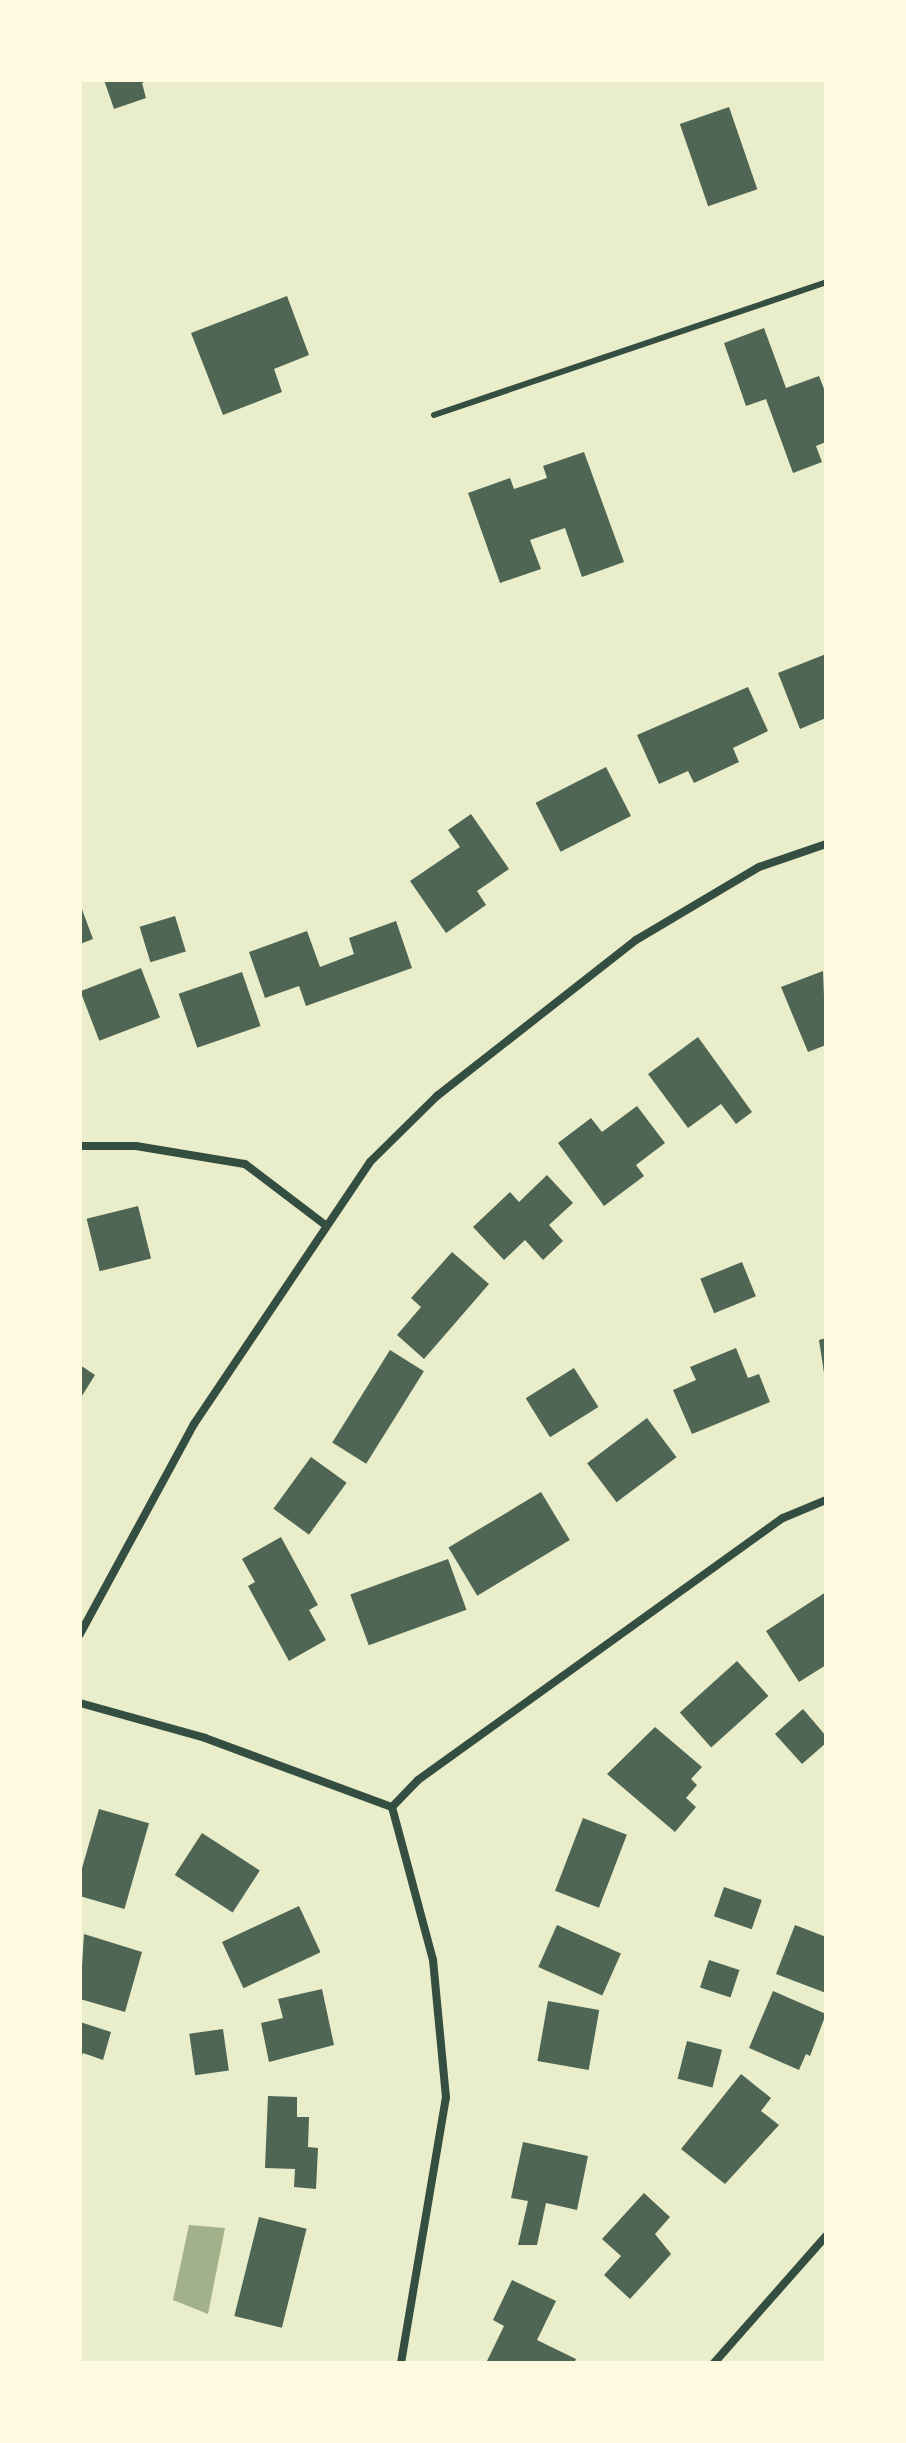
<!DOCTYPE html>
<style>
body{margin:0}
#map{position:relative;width:906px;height:2443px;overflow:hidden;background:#e9edc9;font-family:"Asap Condensed",sans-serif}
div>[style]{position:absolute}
.water>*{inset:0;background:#a3b18a}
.building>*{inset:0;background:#4f6655;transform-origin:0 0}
.service>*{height:6px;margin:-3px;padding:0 3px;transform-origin:3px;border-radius:3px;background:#344e41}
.minor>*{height:8px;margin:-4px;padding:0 4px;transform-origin:4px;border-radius:4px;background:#344e41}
span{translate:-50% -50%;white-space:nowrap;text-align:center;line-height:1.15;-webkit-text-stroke:6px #fefae0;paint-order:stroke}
.frame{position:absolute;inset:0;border:82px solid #fefae0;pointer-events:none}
</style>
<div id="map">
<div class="water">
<i style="clip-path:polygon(189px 2225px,225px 2228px,208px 2314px,173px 2300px)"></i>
</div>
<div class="building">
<i style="clip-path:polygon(104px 80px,149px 80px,142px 83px,146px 98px,114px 109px)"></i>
<i style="left:729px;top:107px;width:87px;height:52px;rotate:71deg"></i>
<i style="clip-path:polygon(287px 296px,309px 355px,274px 369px,282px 392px,223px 415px,191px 333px)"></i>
<i style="clip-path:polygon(764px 328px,786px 388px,819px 376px,826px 394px,826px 442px,816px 446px,822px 462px,793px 473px,766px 399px,746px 406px,724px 343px)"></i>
<i style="clip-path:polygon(584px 452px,624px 562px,582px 577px,565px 528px,530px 540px,541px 569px,500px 583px,468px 493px,510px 478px,514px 489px,547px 478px,543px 466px)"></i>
<i style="clip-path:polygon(826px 654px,826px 718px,800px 729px,778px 673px)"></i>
<i style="clip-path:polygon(748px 687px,768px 731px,733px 748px,739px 762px,694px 783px,688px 771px,659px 784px,637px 735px)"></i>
<i style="left:606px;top:767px;width:55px;height:79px;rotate:63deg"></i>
<i style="clip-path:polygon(471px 814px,509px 869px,477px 891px,486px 905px,446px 933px,410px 881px,460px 847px,448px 830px)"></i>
<i style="clip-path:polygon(80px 904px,93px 939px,80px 944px)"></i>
<i style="left:175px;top:916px;width:37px;height:37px;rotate:73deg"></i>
<i style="clip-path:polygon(396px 921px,412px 968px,306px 1006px,299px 986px,265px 998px,249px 952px,307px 931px,320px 967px,354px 954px,349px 938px)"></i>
<i style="left:141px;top:968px;width:53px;height:65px;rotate:69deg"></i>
<i style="clip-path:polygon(823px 971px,826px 1045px,808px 1052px,781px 987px)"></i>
<i style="left:242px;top:972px;width:57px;height:67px;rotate:71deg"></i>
<i style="clip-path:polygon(698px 1037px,752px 1112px,736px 1124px,721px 1104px,688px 1128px,648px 1074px)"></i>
<i style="clip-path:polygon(637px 1106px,665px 1143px,636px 1165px,644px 1176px,604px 1206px,558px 1143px,591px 1118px,602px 1132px)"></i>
<i style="clip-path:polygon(547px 1175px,573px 1203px,549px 1225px,563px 1241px,543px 1260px,525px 1240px,504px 1260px,473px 1227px,510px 1192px,519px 1202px)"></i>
<i style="left:138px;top:1206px;width:54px;height:53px;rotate:76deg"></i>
<i style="clip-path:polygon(452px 1252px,489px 1284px,424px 1359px,397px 1335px,421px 1307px,411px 1298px)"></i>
<i style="left:742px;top:1262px;width:37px;height:45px;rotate:68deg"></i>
<i style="clip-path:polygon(826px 1338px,826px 1373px,824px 1373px,819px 1340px)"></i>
<i style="clip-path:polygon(736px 1348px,748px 1378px,759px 1374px,770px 1402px,692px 1434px,673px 1390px,696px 1380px,690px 1367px)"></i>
<i style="left:390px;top:1350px;width:40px;height:109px;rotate:32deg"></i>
<i style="clip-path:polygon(80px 1365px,95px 1375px,80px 1399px)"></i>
<i style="left:574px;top:1368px;width:46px;height:57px;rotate:58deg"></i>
<i style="left:647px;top:1418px;width:49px;height:75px;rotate:53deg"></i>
<i style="left:311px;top:1457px;width:44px;height:64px;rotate:36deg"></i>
<i style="left:541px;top:1492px;width:56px;height:108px;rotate:59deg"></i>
<i style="clip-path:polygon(281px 1537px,318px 1605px,309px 1610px,326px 1640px,289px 1661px,248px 1586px,255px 1582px,242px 1559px)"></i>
<i style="left:448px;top:1559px;width:54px;height:104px;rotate:70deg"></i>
<i style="clip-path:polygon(826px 1592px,826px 1665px,799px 1682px,766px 1631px)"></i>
<i style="left:737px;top:1661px;width:47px;height:77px;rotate:48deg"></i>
<i style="clip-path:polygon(803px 1709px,826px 1736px,826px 1743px,802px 1764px,775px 1734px)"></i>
<i style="clip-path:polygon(655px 1727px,702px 1767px,691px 1779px,697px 1785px,686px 1798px,696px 1807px,675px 1832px,607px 1774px)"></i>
<i style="left:99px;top:1809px;width:52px;height:89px;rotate:16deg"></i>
<i style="left:583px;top:1818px;width:47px;height:78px;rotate:21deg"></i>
<i style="left:202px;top:1833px;width:69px;height:50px;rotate:33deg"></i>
<i style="left:724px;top:1887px;width:40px;height:31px;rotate:19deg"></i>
<i style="left:299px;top:1906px;width:51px;height:85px;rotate:65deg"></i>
<i style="left:557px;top:1925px;width:70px;height:46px;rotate:24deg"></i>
<i style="clip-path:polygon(795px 1925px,826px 1937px,826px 1993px,776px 1974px)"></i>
<i style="clip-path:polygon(84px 1934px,142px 1952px,125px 2012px,80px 1999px)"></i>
<i style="left:709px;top:1960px;width:32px;height:29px;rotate:18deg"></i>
<i style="clip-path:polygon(322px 1989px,334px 2045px,269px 2062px,261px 2023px,283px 2018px,278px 1999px)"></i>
<i style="clip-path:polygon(773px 1991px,826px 2014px,810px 2056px,806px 2054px,799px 2070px,749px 2048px)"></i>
<i style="left:548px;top:2001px;width:52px;height:61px;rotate:10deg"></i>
<i style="clip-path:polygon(80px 2022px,111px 2032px,103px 2060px,83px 2053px,80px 2060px)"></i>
<i style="left:223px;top:2029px;width:42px;height:34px;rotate:82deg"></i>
<i style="left:687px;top:2041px;width:36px;height:39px;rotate:14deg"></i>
<i style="clip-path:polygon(741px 2074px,771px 2098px,761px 2111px,779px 2125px,725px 2184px,681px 2149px)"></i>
<i style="clip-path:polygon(268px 2096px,297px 2097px,297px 2117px,309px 2117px,308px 2147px,318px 2148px,316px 2189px,294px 2187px,295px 2169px,265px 2168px)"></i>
<i style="clip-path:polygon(523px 2142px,588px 2156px,577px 2210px,546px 2203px,537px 2245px,518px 2245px,528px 2201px,511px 2198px)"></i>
<i style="clip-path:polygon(644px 2193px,670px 2217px,655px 2234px,671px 2254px,630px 2299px,604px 2275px,621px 2256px,602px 2239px)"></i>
<i style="left:259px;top:2217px;width:49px;height:102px;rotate:14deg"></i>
<i style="clip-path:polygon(512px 2280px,556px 2301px,537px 2340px,576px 2359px,574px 2363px,486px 2363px,504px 2326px,493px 2320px)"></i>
</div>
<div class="service">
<i style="left:434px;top:415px;width:414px;rotate:-18.7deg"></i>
</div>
<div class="minor">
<i style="left:80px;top:1146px;width:56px"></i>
<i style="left:136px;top:1146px;width:110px;rotate:9.4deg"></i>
<i style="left:245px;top:1164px;width:99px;rotate:37.2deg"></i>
<i style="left:80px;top:1634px;width:239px;rotate:-61.5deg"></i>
<i style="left:194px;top:1424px;width:316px;rotate:-56.1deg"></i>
<i style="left:370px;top:1162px;width:94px;rotate:-44.6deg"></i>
<i style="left:437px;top:1096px;width:253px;rotate:-38.1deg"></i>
<i style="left:636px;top:940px;width:143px;rotate:-30.7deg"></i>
<i style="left:759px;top:867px;width:71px;rotate:-18.9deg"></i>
<i style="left:80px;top:1703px;width:130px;rotate:15.6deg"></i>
<i style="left:205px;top:1738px;width:199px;rotate:20.3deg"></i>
<i style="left:392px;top:1807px;width:37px;rotate:-46deg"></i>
<i style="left:418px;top:1780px;width:449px;rotate:-35.7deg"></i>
<i style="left:783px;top:1518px;width:47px;rotate:-22.7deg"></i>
<i style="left:392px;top:1807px;width:158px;rotate:75deg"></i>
<i style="left:433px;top:1960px;width:138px;rotate:84.6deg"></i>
<i style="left:446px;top:2097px;width:270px;rotate:99.6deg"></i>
<i style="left:714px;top:2363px;width:169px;rotate:-48.6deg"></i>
</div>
<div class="frame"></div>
</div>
